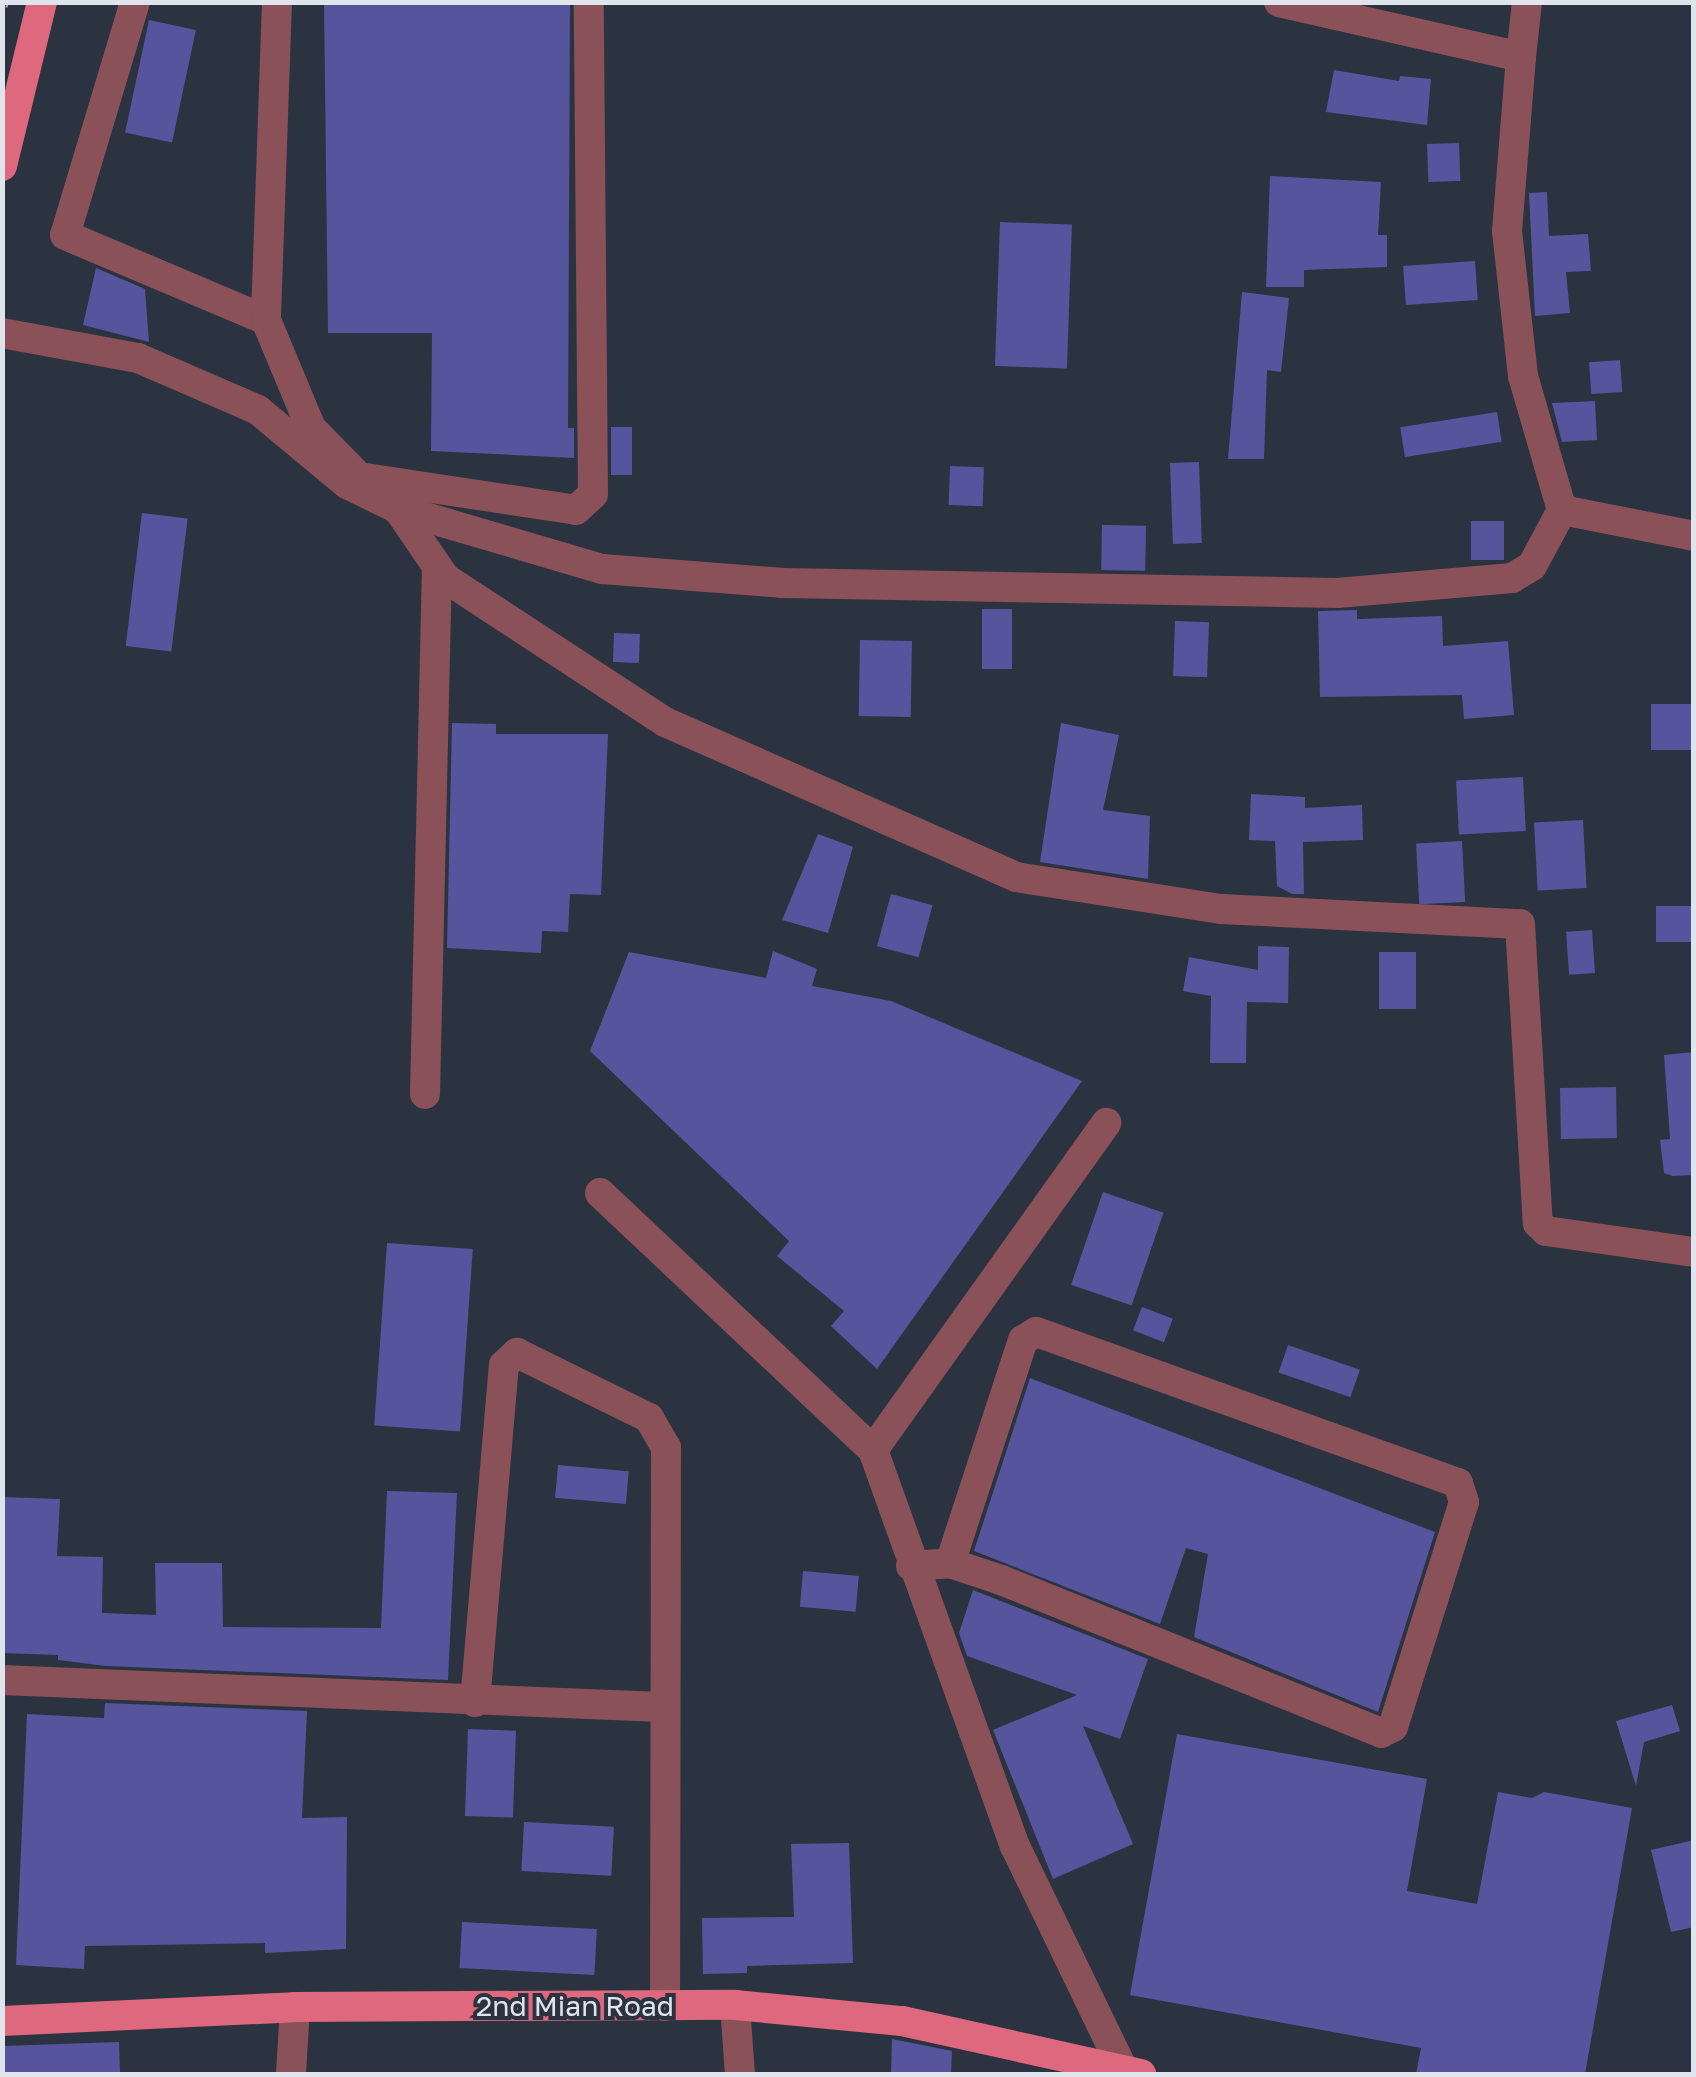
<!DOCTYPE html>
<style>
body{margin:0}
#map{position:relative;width:1696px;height:2077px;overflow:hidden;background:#2b3340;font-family:"Golos Text",sans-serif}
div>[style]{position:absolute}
.building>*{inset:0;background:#56549c;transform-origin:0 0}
.minor>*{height:30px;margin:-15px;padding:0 15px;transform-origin:15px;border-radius:15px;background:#8a5159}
.major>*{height:30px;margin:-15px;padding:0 15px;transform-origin:15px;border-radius:15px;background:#de697e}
.rail>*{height:11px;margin-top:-5.5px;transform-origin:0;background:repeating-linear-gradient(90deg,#2b3340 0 22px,#abb1bb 0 44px);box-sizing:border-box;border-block:2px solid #abb1bb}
span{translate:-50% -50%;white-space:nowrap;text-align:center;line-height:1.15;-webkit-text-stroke:8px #2b3340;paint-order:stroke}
.street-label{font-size:28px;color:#e0e5ed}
.frame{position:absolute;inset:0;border:5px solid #e0e5ed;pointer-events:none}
</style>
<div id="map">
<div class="building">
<i style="clip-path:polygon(324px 2px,570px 2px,568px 428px,574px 428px,574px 458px,431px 451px,432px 333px,328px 333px)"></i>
<i style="left:149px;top:20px;width:48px;height:115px;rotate:12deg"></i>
<i style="clip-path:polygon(1334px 70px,1399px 81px,1400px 76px,1431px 79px,1427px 125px,1326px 112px)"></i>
<i style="left:1459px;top:143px;width:38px;height:32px;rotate:88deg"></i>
<i style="clip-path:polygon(1270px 176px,1381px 182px,1378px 235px,1387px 235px,1387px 267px,1304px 270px,1304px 287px,1266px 287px)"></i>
<i style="clip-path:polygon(1547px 192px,1549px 236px,1588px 234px,1591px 271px,1566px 272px,1570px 313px,1535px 316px,1529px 193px)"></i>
<i style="left:1000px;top:222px;width:72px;height:144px;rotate:2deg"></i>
<i style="left:1475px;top:261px;width:39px;height:72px;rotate:86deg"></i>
<i style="clip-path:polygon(96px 268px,145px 289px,149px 342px,83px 325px)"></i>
<i style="clip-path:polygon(1242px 292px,1289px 298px,1281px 372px,1267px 370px,1264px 459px,1228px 459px)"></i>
<i style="left:1620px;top:360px;width:32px;height:31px;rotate:86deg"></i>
<i style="clip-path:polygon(1595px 401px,1597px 440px,1562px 442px,1552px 403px)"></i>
<i style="left:1497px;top:412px;width:30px;height:98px;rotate:81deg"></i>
<i style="left:611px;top:427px;width:21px;height:48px"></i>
<i style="left:1199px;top:462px;width:81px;height:29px;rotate:88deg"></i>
<i style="left:950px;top:466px;width:34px;height:39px;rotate:2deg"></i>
<i style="left:142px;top:513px;width:46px;height:134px;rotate:7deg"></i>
<i style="left:1504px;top:521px;width:39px;height:33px;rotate:90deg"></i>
<i style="left:1102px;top:525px;width:44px;height:45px;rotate:1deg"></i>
<i style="left:982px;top:609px;width:30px;height:60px"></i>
<i style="clip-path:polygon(1357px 610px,1357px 619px,1442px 616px,1443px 646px,1508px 641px,1514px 715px,1464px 719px,1462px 695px,1320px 697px,1318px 611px)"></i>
<i style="left:1175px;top:621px;width:34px;height:55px;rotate:2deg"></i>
<i style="left:614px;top:633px;width:26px;height:29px;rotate:2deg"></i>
<i style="left:860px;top:640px;width:52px;height:76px;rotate:1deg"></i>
<i style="left:1694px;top:704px;width:46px;height:43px;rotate:90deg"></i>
<i style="clip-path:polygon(452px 723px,496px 724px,496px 734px,608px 734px,601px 895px,570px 894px,568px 932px,542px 931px,541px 953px,447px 948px)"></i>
<i style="clip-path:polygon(1061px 723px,1119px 735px,1103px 810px,1150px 816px,1148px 879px,1040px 862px)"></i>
<i style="left:1523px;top:777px;width:54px;height:67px;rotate:87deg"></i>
<i style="clip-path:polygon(1251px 794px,1305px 797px,1305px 808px,1362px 805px,1363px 840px,1303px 842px,1304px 894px,1292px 894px,1277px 886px,1275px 841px,1249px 840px)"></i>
<i style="left:1583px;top:820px;width:68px;height:49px;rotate:87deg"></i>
<i style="clip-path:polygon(818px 834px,853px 847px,828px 933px,782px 920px)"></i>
<i style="left:1462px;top:841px;width:61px;height:46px;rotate:87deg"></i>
<i style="left:891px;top:894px;width:43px;height:54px;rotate:15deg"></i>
<i style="left:1694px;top:906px;width:36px;height:38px;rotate:90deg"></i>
<i style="left:1592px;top:930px;width:43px;height:26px;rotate:86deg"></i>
<i style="clip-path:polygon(1258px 946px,1289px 947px,1288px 1003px,1247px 1002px,1246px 1063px,1210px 1063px,1211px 996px,1183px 991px,1189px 957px,1258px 970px)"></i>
<i style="clip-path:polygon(773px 951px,817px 969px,812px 986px,891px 1001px,1082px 1081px,877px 1369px,831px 1326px,844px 1311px,777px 1256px,789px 1241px,590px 1051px,629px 952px,766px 978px)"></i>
<i style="left:1379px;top:952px;width:37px;height:57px"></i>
<i style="clip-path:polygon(1694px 1052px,1694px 1175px,1673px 1176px,1664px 1173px,1660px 1140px,1670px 1139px,1664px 1055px)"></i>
<i style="left:1616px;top:1087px;width:51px;height:56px;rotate:89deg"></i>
<i style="left:1103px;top:1192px;width:64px;height:98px;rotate:19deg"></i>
<i style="left:387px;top:1243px;width:86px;height:183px;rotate:4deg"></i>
<i style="left:1142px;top:1307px;width:33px;height:25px;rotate:21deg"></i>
<i style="left:1288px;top:1345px;width:76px;height:29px;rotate:19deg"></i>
<i style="clip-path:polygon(1030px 1378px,1435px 1532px,1378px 1712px,1194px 1637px,1208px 1554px,1186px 1548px,1160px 1624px,974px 1551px)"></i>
<i style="left:558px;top:1465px;width:71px;height:33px;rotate:5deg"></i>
<i style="clip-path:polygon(387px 1491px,457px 1493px,448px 1680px,106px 1666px,58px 1660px,58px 1655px,2px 1653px,2px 1497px,60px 1499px,57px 1556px,103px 1557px,102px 1613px,156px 1615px,155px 1563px,222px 1563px,223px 1627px,381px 1628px)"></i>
<i style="left:803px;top:1571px;width:56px;height:36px;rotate:5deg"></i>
<i style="clip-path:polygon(973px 1590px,1148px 1659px,1120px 1739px,1083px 1726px,1133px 1844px,1053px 1879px,993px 1730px,1077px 1695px,967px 1656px,959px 1633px)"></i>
<i style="clip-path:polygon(105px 1703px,307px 1711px,302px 1818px,347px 1817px,346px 1949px,265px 1953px,265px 1943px,85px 1946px,84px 1969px,16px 1965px,27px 1714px,104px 1718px)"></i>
<i style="clip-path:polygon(1672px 1705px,1680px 1731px,1644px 1742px,1636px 1786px,1616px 1721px)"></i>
<i style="left:468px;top:1729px;width:48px;height:87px;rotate:2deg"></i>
<i style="clip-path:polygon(1177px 1734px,1427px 1779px,1407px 1891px,1477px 1904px,1498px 1792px,1532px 1798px,1544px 1792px,1632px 1808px,1585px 2074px,1416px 2074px,1421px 2048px,1130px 1995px)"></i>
<i style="left:524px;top:1822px;width:90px;height:49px;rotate:3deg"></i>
<i style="clip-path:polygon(1694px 1840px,1694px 1927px,1671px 1932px,1651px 1850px)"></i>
<i style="clip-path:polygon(849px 1843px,853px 1963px,747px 1966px,747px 1973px,703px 1974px,702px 1918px,794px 1917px,791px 1844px)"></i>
<i style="left:462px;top:1922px;width:135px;height:46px;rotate:3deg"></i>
<i style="clip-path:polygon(892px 2039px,952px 2051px,951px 2074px,891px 2074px)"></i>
<i style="left:119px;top:2042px;width:32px;height:117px;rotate:88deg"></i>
</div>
<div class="minor">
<i style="left:135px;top:2px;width:243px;rotate:106.7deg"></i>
<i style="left:65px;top:235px;width:218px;rotate:22.9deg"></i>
<i style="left:277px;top:2px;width:318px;rotate:92deg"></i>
<i style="left:266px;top:320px;width:117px;rotate:67.4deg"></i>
<i style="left:311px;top:428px;width:69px;rotate:45.6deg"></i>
<i style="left:359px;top:477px;width:219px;rotate:8.6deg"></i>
<i style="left:576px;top:510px;width:23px;rotate:-43deg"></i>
<i style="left:593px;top:494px;width:492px;rotate:-90.5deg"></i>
<i style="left:1279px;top:2px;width:248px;rotate:12.8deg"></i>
<i style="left:1521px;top:57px;width:55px;rotate:-83.8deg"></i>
<i style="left:1521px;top:57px;width:175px;rotate:94.6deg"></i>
<i style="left:1507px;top:231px;width:146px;rotate:83.7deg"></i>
<i style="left:1523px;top:376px;width:140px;rotate:73.8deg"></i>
<i style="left:2px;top:333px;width:138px;rotate:10.4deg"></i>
<i style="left:138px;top:358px;width:131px;rotate:23.4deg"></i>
<i style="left:258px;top:410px;width:116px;rotate:39.7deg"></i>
<i style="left:347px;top:484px;width:57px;rotate:26.1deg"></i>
<i style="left:398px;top:509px;width:213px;rotate:16.4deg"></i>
<i style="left:602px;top:569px;width:182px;rotate:4.4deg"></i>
<i style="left:783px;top:583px;width:554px;rotate:1.03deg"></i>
<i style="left:1337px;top:593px;width:176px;rotate:-4.9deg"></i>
<i style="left:1512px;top:578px;width:23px;rotate:-31deg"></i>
<i style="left:1532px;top:566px;width:64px;rotate:-61.8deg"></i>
<i style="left:1562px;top:510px;width:135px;rotate:11.1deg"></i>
<i style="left:398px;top:509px;width:83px;rotate:55.7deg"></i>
<i style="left:445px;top:578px;width:263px;rotate:33.2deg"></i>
<i style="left:665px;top:722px;width:384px;rotate:23.8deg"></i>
<i style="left:1016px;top:877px;width:207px;rotate:8.9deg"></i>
<i style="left:1221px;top:909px;width:299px;rotate:2.9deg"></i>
<i style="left:1520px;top:924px;width:300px;rotate:86.6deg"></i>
<i style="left:1538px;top:1223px;width:11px;rotate:45deg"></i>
<i style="left:1546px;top:1231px;width:149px;rotate:8.1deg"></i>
<i style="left:425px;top:1094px;width:528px;rotate:-88.7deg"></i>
<i style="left:600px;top:1193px;width:375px;rotate:43.3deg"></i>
<i style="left:873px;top:1450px;width:421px;rotate:70.3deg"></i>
<i style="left:1015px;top:1846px;width:253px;rotate:64.2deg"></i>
<i style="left:873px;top:1450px;width:402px;rotate:-54.5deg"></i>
<i style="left:911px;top:1566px;width:39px;rotate:-4deg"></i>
<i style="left:950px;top:1563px;width:54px;rotate:18.4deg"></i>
<i style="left:1001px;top:1580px;width:410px;rotate:21.9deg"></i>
<i style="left:1381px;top:1733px;width:13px;rotate:-27deg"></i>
<i style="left:1393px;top:1727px;width:236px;rotate:-72.5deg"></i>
<i style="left:1464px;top:1502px;width:20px;rotate:-108deg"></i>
<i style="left:1458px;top:1483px;width:448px;rotate:-160.3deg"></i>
<i style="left:1036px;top:1332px;width:15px;rotate:148deg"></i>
<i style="left:1023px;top:1340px;width:235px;rotate:108.1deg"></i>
<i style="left:2px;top:1680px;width:660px;rotate:2.35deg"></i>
<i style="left:475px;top:1702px;width:338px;rotate:-85.1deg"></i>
<i style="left:504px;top:1365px;width:18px;rotate:-43deg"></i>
<i style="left:517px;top:1353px;width:147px;rotate:26.2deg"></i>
<i style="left:649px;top:1418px;width:34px;rotate:60deg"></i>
<i style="left:666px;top:1447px;width:559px;rotate:90.1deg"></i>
<i style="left:735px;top:2005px;width:69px;rotate:85.9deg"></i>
<i style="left:291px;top:2074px;width:67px;rotate:-86.6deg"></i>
</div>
<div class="major">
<i style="left:2px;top:166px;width:169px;rotate:-76.3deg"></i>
<i style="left:2px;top:2021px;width:293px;rotate:-2.7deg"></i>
<i style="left:295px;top:2007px;width:440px;rotate:-0.3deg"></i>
<i style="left:735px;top:2005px;width:168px;rotate:5.5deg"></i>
<i style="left:902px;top:2021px;width:245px;rotate:12.5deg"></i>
</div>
<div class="rail">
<i style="left:2px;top:6px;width:4px;rotate:-76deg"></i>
</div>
<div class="street-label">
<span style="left:575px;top:2006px">2nd Mian Road</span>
</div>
<div class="frame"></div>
</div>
